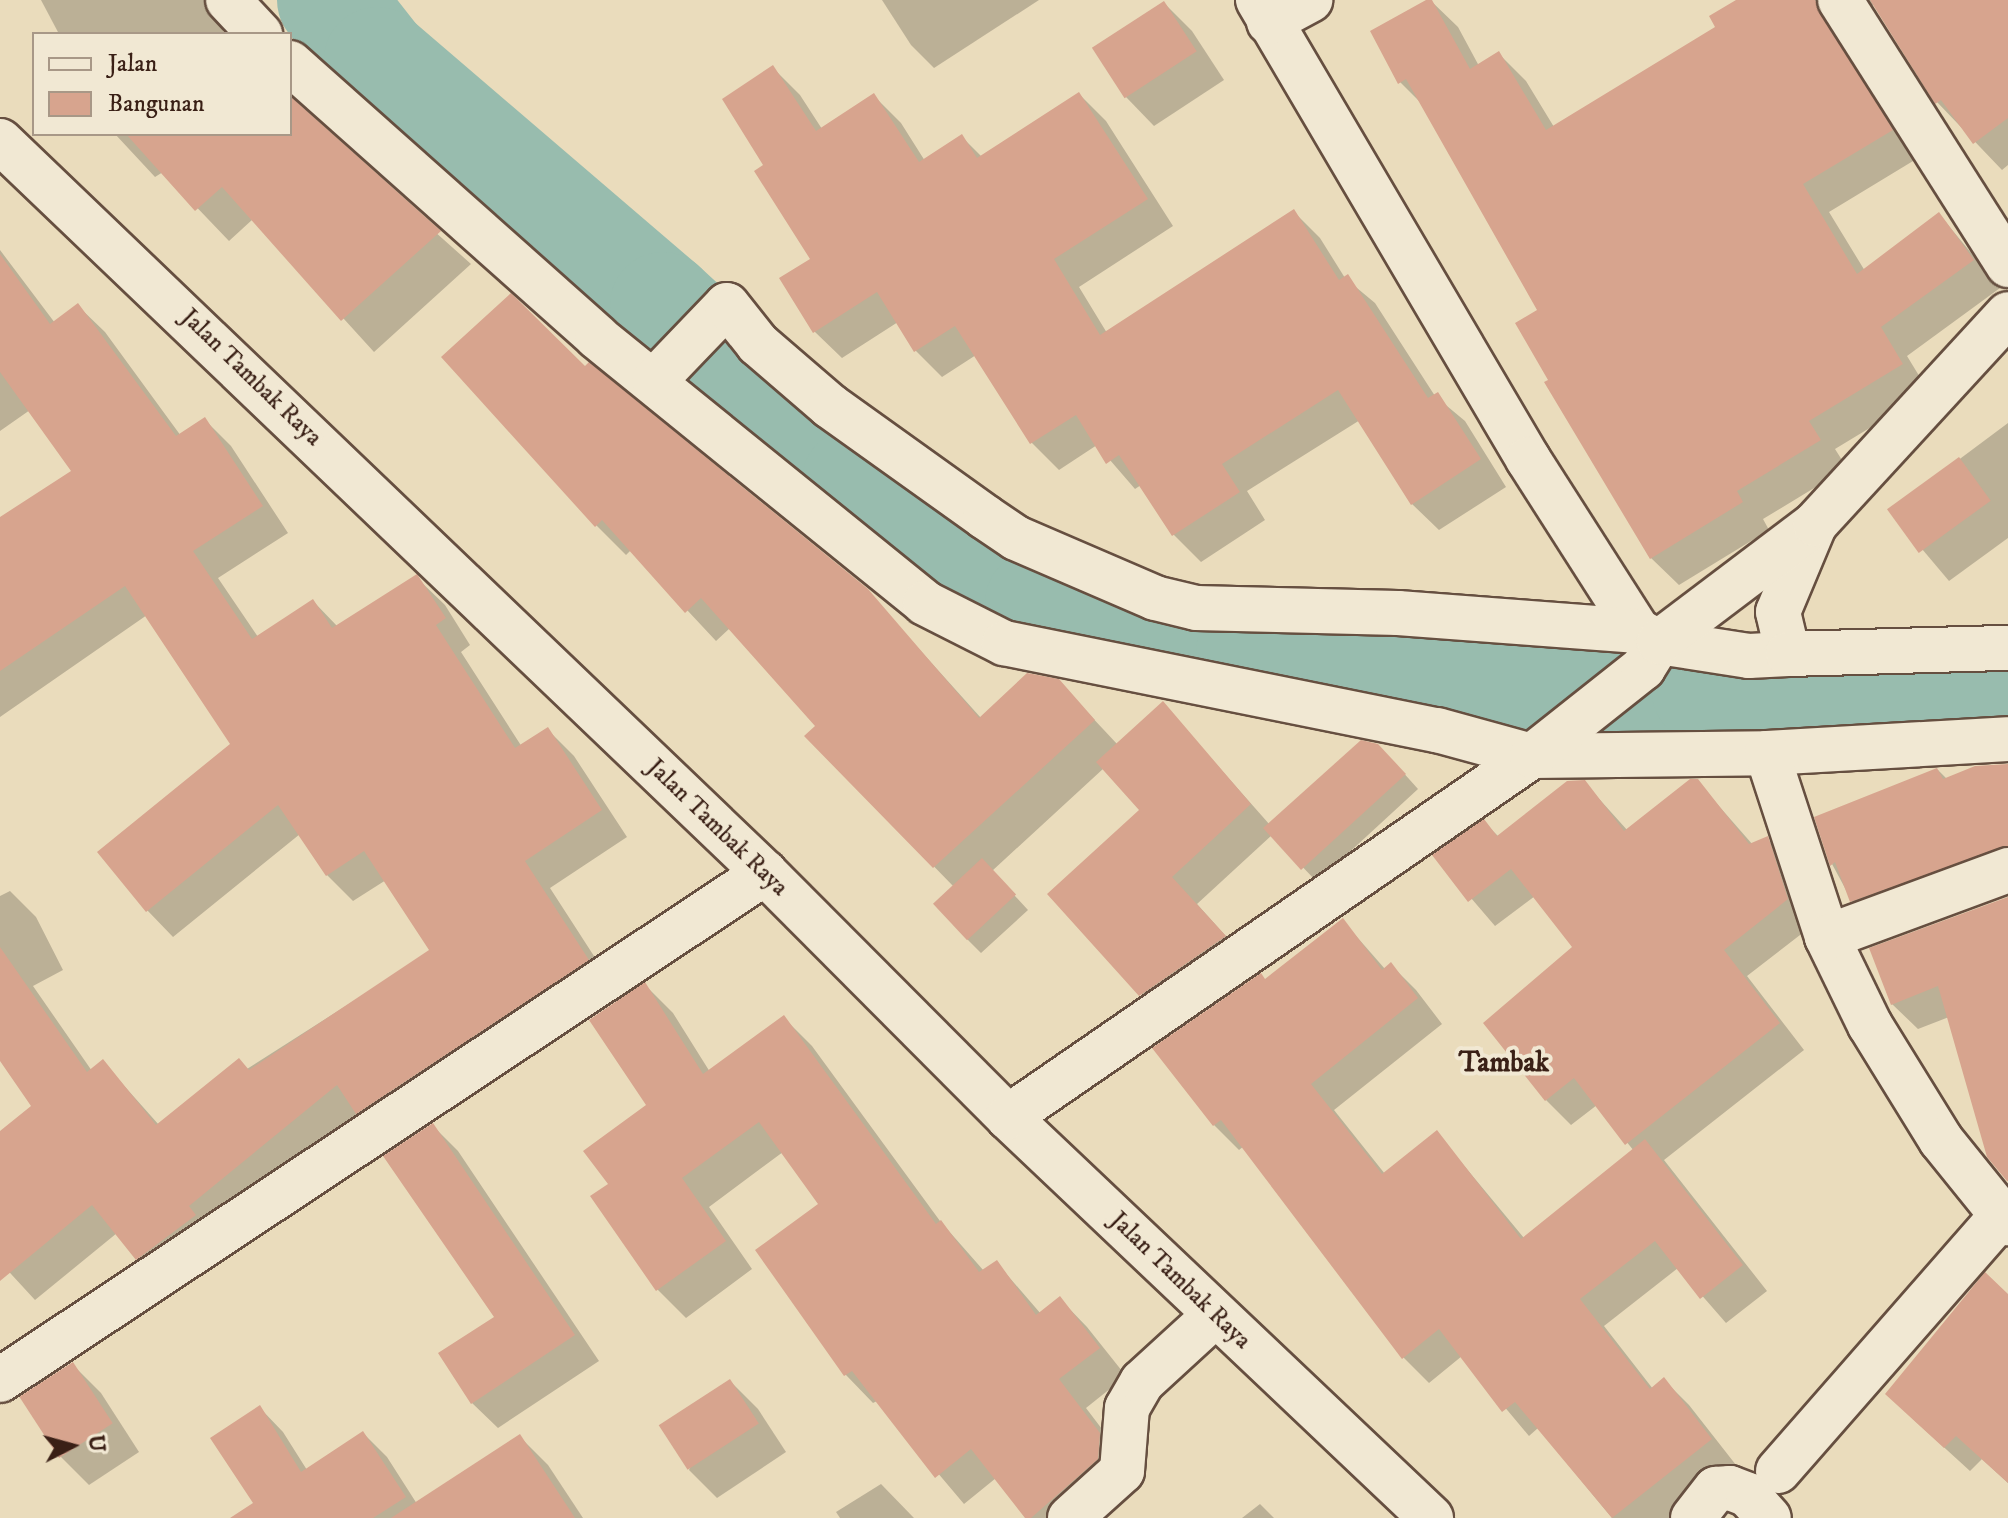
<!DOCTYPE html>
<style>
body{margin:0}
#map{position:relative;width:2008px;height:1518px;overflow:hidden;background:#eadcbc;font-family:"IM FELL DW Pica",serif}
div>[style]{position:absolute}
.shadow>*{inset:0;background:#0003}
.river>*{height:106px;margin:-53px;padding:0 53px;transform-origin:53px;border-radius:53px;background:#98bcae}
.building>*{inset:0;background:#d7a48e;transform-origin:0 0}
.roads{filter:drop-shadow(2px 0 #664f40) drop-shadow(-2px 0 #664f40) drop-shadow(0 2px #664f40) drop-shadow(0 -2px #664f40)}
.minor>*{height:44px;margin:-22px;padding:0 22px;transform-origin:22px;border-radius:22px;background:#f1e8d3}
span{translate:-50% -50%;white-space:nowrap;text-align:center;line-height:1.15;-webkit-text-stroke:8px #f1e8d3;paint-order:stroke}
.street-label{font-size:24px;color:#3a2016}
.quarter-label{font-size:28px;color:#3a2016;font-weight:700}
.legend{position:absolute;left:32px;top:32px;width:260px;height:104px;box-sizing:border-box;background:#f1e8d3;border:2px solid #a89887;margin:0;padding:10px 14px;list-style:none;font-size:24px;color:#3a2016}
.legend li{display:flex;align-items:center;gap:16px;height:40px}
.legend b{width:40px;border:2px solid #a89887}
.north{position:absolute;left:32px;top:1406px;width:80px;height:80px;-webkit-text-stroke:6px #f1e8d3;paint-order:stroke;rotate:84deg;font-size:22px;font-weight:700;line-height:32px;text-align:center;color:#3a2016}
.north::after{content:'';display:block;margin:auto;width:28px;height:36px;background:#3a2016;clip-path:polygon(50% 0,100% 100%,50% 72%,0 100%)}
</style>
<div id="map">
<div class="shadow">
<i style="clip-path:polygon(41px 0,204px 0,225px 34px,59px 34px)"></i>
<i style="clip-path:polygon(882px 0,1039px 0,934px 68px,911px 45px)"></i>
<i style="clip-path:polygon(1430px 0,1458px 27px,1479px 66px,1499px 54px,1526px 81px,1554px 127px,1718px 28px,1740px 0,2008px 0,2008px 165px,2002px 170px,1937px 102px,1875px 5px,1854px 6px,1918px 158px,1829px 212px,1865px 271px,1939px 214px,2000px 288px,1907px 356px,1929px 392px,1835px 449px,1847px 468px,1763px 519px,1769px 530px,1679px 585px,1651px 558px,1551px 380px,1540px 310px,1424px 106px,1400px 82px)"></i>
<i style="clip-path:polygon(1164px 3px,1192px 31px,1224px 80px,1154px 126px,1126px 97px)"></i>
<i style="clip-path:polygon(773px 68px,800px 95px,822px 129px,874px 96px,901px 123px,925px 161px,962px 137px,982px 157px,1079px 94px,1106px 121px,1173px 226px,1079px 287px,1107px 333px,1294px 212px,1320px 238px,1345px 278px,1375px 303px,1435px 396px,1465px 421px,1506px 487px,1439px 530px,1412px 504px,1360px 420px,1247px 491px,1265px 520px,1201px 562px,1174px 535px,1141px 485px,1135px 489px,1097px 445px,1059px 470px,1032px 443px,976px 355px,942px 377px,916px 351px,898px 322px,842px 358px,815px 332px,813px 259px,766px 166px)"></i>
<i style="clip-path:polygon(290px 90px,304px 115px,471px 264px,374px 352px,253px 219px,229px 241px,163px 172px,155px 177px,115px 134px,290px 134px)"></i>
<i style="clip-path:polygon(0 250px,55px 323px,78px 306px,105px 332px,181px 436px,205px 420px,231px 446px,288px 533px,218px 578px,258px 637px,313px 601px,338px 627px,418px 579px,445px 605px,470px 645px,461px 652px,522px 747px,548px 730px,574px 756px,627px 837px,550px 888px,614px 987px,384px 1139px,359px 1115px,214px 1234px,164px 1285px,117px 1233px,35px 1300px,0 1262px,0 1134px,33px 1106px,0 1057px,0 896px,10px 891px,36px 917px,63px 970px,33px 986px,92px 1071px,103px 1062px,159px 1125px,432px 951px,386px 880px,353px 901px,327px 875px,300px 834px,173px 937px,147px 910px,233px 744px,147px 615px,0 717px,0 519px,74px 471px,30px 410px,0 431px)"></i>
<i style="clip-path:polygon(585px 369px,866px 590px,981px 718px,1058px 681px,1118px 745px,1163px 704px,1270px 825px,1392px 760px,1418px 789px,1317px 882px,1272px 835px,1197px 904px,1251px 964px,1167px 1021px,1050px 894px,1142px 810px,1104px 768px,992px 871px,1028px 910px,981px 953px,968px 940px,954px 887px,807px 736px,818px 726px,730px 628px,716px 641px,631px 550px,626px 555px,596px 525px)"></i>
<i style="clip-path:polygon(2008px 423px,2008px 538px,1949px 581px,1890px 511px)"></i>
<i style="clip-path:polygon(2008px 766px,2008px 878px,1878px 926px,1852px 901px,1832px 864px,1929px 773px,1938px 770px,1947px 779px)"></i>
<i style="clip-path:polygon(1697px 781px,1753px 845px,1767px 839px,1793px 864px,1813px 925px,1747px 976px,1804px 1050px,1664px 1160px,1767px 1291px,1726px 1323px,1678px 1268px,1604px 1326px,1653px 1389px,1664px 1380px,1689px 1405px,1736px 1465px,1669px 1518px,1612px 1518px,1538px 1428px,1529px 1436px,1462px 1356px,1429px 1383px,1404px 1358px,1244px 1146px,1239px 1150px,1214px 1125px,1266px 981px,1343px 921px,1385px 969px,1391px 965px,1416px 990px,1442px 1024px,1334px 1110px,1385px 1174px,1437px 1133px,1524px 1238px,1634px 1151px,1597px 1105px,1571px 1125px,1546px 1100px,1575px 947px,1535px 896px,1495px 926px,1435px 856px,1484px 822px,1499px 837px,1584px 782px,1628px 831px)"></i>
<i style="clip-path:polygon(2008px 899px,2008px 1147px,1949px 1017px,1918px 1029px,1892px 1004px)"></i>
<i style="clip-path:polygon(645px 985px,673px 1013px,710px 1072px,784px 1018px,812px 1046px,940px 1221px,984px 1271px,996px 1262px,1041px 1314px,1060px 1299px,1087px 1327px,1126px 1376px,1086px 1408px,1127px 1462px,1090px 1518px,1027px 1518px,996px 1478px,964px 1504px,877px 1401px,873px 1403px,846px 1375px,757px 1250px,821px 1204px,783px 1152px,709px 1207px,752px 1269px,686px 1318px,658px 1290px,592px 1197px,610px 1185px,649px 1106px)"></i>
<i style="clip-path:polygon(433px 1126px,458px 1151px,599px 1361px,498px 1428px,472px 1403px,497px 1317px)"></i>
<i style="clip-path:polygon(2008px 1296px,2008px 1483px,1982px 1459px,1970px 1471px,1913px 1419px)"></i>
<i style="clip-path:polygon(72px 1364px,101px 1393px,139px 1452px,89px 1485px,61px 1457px)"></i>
<i style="clip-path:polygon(730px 1381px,758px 1409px,786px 1452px,717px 1498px,689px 1470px)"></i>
<i style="clip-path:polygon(260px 1408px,283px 1432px,307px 1470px,363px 1433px,387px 1457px,426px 1518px,248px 1518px,256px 1504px)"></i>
<i style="clip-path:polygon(520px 1437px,548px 1465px,583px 1518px,436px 1518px)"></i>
<i style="clip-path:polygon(881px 1484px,914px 1518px,840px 1518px,836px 1512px)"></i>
<i style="clip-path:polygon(1260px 1504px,1274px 1518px,1242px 1518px)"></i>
</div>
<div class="river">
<i style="left:330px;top:0;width:76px;rotate:51.9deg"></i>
<i style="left:377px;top:60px;width:377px;rotate:40.6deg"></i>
<i style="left:663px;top:305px;width:260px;rotate:42.5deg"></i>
<i style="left:855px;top:481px;width:220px;rotate:33.7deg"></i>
<i style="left:1038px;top:603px;width:217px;rotate:13.1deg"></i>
<i style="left:1249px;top:652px;width:458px;rotate:4.9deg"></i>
<i style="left:1705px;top:691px;width:303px;rotate:1.1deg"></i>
</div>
<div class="building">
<i style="clip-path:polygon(1426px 0,1432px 0,1470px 69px,1499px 51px,1546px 130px,1715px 27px,1709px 16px,1736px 0,1815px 0,1893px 130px,1803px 184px,1857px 274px,1939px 212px,1974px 260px,1881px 327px,1903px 364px,1809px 421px,1821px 440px,1737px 491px,1743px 502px,1650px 559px,1544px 382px,1548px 380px,1515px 323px,1537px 310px,1406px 79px,1398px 84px,1370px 31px)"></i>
<i style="clip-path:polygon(1870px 0,2008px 0,2008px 118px,1973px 144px,1941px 100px,1935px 104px)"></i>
<i style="left:1164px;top:1px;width:60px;height:86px;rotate:57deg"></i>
<i style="clip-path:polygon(773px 65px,816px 131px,874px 93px,919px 162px,962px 134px,977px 158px,1079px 92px,1148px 199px,1054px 259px,1100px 335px,1294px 209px,1339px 280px,1348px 274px,1428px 398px,1438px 392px,1481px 459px,1411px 505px,1338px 390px,1222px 464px,1240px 492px,1172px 536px,1119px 455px,1106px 464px,1076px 415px,1030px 444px,955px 326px,914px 352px,877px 292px,813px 333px,779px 278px,810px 259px,754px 171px,763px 165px,722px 99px)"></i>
<i style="clip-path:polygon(290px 96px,441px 231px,341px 321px,222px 187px,195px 211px,126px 134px,290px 134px)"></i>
<i style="clip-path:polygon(0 254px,50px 324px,78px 303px,176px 436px,205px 417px,263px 506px,193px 551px,252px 639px,313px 599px,332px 628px,417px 574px,446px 618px,436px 625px,515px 748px,548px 727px,602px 810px,525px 861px,589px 960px,356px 1114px,337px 1085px,189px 1206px,196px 1215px,136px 1260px,92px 1205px,0 1281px,0 1131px,31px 1106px,0 1061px,0 947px,87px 1072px,103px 1059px,156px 1125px,239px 1058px,249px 1070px,429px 950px,364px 851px,326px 876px,278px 805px,146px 912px,97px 852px,230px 744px,125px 586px,0 671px,0 517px,71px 471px,0 372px)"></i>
<i style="clip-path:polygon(511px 293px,585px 366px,589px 362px,868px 589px,979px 718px,1027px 673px,1059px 679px,1095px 720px,933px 868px,804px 736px,815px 726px,701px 598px,685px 613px,602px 520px,595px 527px,441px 357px)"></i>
<i style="left:1959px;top:457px;width:54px;height:89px;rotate:54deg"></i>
<i style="clip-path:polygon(1163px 701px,1251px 804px,1172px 877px,1226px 936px,1139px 996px,1047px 894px,1139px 810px,1096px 762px)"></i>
<i style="clip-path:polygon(1361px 740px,1378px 744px,1406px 774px,1301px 870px,1263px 828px)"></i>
<i style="clip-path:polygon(2008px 764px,2008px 846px,1850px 902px,1835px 862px,1830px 866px,1814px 817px,1937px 768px,1943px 779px,1975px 766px)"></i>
<i style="clip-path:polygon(1690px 779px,1698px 779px,1749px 844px,1768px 836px,1788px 899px,1724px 950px,1780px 1023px,1625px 1145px,1574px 1078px,1545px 1101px,1483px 1023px,1572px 947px,1511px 869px,1468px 902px,1432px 855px,1484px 819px,1497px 836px,1567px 781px,1585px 780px,1624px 831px)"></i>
<i style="left:982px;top:858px;width:50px;height:67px;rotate:47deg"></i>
<i style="clip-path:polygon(2008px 897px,2008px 1181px,2007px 1181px,1987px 1157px,1938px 986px,1891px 1005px,1869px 948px)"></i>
<i style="clip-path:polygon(1343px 918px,1382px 970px,1391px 962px,1418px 998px,1311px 1084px,1382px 1174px,1437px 1130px,1521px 1239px,1645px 1139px,1743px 1265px,1700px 1299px,1655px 1241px,1580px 1299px,1650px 1389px,1664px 1377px,1712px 1439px,1612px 1518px,1515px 1402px,1502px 1412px,1439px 1329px,1402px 1359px,1221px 1120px,1213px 1126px,1152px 1048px,1261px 973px,1265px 979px)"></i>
<i style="clip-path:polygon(645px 982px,703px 1074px,784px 1015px,936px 1224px,941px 1220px,979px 1272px,997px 1260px,1036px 1315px,1060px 1296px,1100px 1348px,1059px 1379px,1100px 1433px,1098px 1459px,1031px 1518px,1025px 1518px,971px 1449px,935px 1478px,852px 1371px,844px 1376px,755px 1250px,818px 1204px,759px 1122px,682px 1178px,726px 1241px,656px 1291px,590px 1196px,608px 1184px,583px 1151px,646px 1105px,589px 1020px)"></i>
<i style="clip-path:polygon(433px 1123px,575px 1335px,471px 1404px,438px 1353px,494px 1317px,383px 1156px)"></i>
<i style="clip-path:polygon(1985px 1272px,2008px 1294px,2008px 1483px,1956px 1436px,1944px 1448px,1885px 1394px)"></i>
<i style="left:73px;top:1362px;width:73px;height:64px;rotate:57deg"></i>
<i style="left:730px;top:1379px;width:53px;height:85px;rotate:57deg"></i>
<i style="clip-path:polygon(260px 1405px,301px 1472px,363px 1431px,406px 1497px,373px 1518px,230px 1518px,253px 1503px,210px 1438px)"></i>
<i style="clip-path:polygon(520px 1434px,575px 1518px,391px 1518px)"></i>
</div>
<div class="roads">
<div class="minor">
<i style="left:228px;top:0;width:47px;rotate:46.7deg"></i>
<i style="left:1258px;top:0;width:533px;rotate:59.53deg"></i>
<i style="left:1528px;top:459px;width:204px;rotate:57.4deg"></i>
<i style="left:1840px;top:0;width:314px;rotate:57.6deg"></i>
<i style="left:1269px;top:22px;width:47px;rotate:-28.2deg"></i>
<i style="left:290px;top:63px;width:411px;rotate:41.7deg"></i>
<i style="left:597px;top:337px;width:422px;rotate:39deg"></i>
<i style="left:925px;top:603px;width:89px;rotate:26.9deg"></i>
<i style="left:1004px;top:643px;width:442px;rotate:11.4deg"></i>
<i style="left:1437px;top:730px;width:98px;rotate:15.3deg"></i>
<i style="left:1532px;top:756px;width:235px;rotate:-0.7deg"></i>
<i style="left:1767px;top:753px;width:241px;rotate:-3.3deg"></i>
<i style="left:0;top:141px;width:1059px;rotate:43.74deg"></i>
<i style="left:765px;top:873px;width:344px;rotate:45.1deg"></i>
<i style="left:1008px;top:1117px;width:583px;rotate:43.47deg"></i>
<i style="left:654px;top:381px;width:105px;rotate:-46.2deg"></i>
<i style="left:727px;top:305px;width:50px;rotate:51.5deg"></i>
<i style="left:758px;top:344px;width:95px;rotate:40.7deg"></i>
<i style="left:830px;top:406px;width:191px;rotate:35.6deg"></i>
<i style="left:985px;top:517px;width:37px;rotate:34deg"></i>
<i style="left:1016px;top:538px;width:151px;rotate:23.3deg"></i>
<i style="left:1155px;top:598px;width:42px;rotate:13.7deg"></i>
<i style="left:1196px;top:608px;width:202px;rotate:1.4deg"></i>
<i style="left:1398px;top:613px;width:241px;rotate:4.3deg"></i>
<i style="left:1638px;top:631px;width:24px;rotate:28deg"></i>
<i style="left:1659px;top:642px;width:91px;rotate:8.8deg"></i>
<i style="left:1749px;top:656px;width:39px;rotate:-3deg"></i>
<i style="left:1814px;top:526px;width:93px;rotate:112.7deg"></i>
<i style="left:1778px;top:612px;width:43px;rotate:76.6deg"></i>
<i style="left:1788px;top:654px;width:220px;rotate:-1.6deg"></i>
<i style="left:1767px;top:753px;width:194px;rotate:71.9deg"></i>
<i style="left:1827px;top:937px;width:98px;rotate:64deg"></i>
<i style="left:1870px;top:1025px;width:135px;rotate:58.3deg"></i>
<i style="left:1941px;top:1140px;width:107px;rotate:51.1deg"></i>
<i style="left:1827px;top:937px;width:193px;rotate:-20.3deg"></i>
<i style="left:1008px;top:1117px;width:636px;rotate:-34.56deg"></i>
<i style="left:1532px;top:756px;width:142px;rotate:-38.4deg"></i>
<i style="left:1643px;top:668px;width:31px;rotate:-58deg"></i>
<i style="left:1659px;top:642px;width:196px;rotate:-37.1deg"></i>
<i style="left:1815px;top:524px;width:285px;rotate:-47.4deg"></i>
<i style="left:0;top:1380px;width:918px;rotate:-33.53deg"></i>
<i style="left:1778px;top:1471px;width:340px;rotate:-48.8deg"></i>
<i style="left:1070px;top:1518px;width:70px;rotate:-42.1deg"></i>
<i style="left:1122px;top:1471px;width:63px;rotate:-85.5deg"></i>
<i style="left:1127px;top:1408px;width:30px;rotate:-60deg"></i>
<i style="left:1142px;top:1382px;width:99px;rotate:-42.5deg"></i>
<i style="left:1693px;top:1518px;width:37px;rotate:-52deg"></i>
<i style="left:1716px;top:1489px;width:14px;rotate:-4deg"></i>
<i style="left:1730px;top:1488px;width:19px;rotate:21deg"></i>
<i style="left:1748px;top:1495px;width:31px;rotate:48deg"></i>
</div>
</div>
<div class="street-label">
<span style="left:251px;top:378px;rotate:44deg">Jalan Tambak Raya</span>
<span style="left:717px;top:828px;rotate:44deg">Jalan Tambak Raya</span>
<span style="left:1180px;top:1281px;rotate:44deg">Jalan Tambak Raya</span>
</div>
<div class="quarter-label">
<span style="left:1504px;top:1063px">Tambak</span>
</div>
<ul class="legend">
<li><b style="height:10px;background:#f1e8d3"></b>Jalan</li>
<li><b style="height:22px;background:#d7a48e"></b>Bangunan</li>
</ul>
<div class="north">U</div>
</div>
